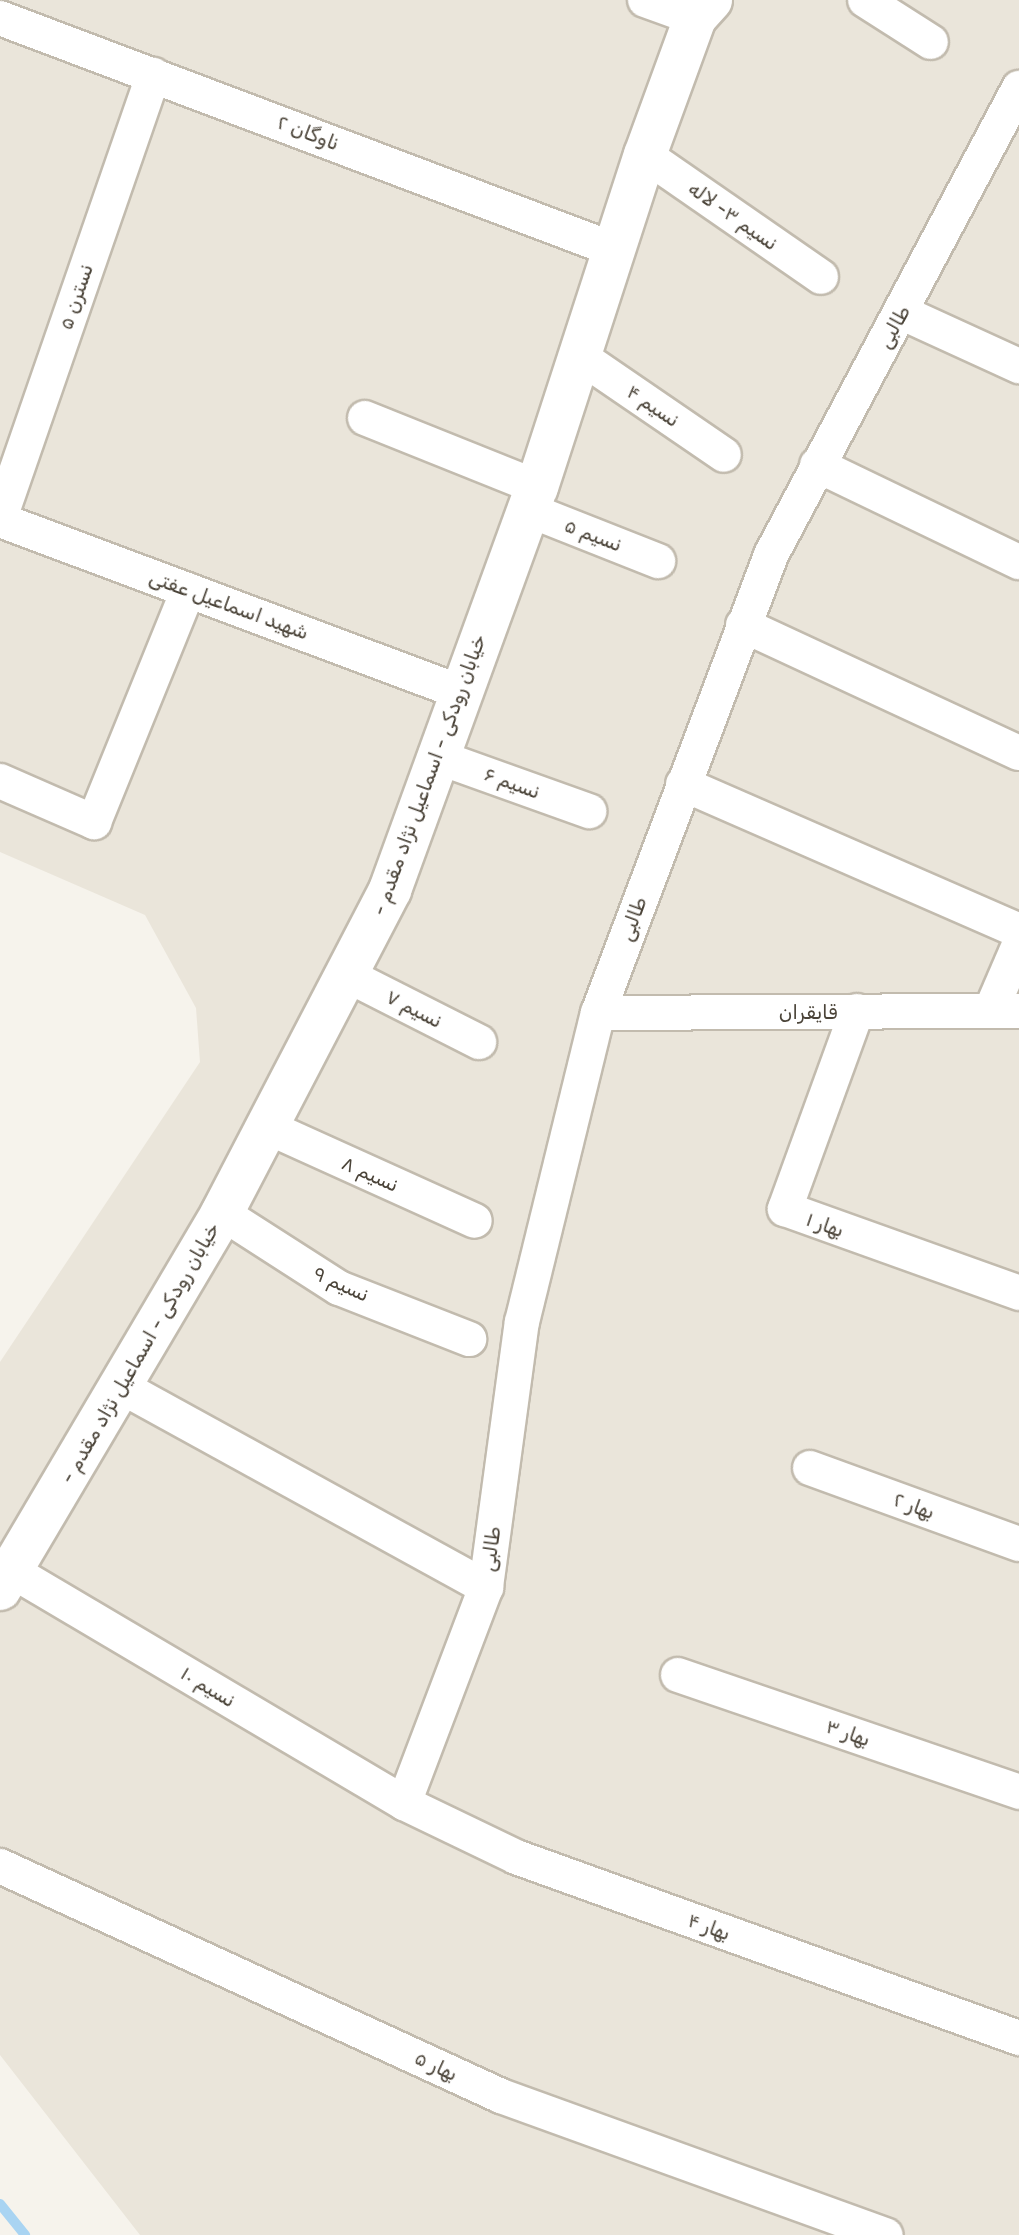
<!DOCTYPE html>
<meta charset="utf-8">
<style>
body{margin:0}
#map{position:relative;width:1019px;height:2235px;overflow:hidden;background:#f6f3ec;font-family:Rubik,Cairo,sans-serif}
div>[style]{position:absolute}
.residential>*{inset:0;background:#eae5da}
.stream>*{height:10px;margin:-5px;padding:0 5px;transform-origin:5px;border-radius:5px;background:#a9d4f2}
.roads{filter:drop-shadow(2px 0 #c2bbae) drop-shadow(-2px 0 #c2bbae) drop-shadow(0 2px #c2bbae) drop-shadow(0 -2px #c2bbae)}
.minor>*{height:34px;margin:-17px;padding:0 17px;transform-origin:17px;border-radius:17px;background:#fff}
.tertiary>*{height:42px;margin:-21px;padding:0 21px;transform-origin:21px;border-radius:21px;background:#fff}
span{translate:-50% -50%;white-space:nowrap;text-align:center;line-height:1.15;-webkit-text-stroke:6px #fff;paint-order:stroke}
.street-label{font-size:20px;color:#4b4439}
</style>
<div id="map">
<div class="residential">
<i style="clip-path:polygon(0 0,1019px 0,1019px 2235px,140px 2235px,0 2055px,0 1362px,200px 1062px,196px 1008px,145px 915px,0 852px)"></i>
</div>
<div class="stream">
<i style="left:0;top:2204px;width:40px;rotate:51deg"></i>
</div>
<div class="roads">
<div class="minor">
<i style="left:645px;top:0;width:53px;rotate:19.8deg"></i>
<i style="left:865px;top:0;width:78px;rotate:32.5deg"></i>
<i style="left:0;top:18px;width:657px;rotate:20.67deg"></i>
<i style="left:645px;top:155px;width:214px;rotate:34.7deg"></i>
<i style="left:903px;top:313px;width:128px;rotate:24.6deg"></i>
<i style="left:581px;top:357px;width:173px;rotate:34.4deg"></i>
<i style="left:365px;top:418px;width:185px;rotate:21.9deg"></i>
<i style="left:817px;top:465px;width:224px;rotate:25.7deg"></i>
<i style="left:529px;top:510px;width:139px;rotate:21.6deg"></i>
<i style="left:0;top:518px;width:469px;rotate:-70.9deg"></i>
<i style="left:0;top:520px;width:489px;rotate:20.5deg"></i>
<i style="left:743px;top:625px;width:304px;rotate:24.9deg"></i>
<i style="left:435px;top:756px;width:164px;rotate:19.7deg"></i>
<i style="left:0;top:781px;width:103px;rotate:23.6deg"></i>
<i style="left:94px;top:822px;width:250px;rotate:-67.9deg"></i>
<i style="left:683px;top:784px;width:367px;rotate:23.6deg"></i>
<i style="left:349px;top:976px;width:146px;rotate:26.9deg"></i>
<i style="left:991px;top:1010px;width:71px;rotate:-66.7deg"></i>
<i style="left:857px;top:1011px;width:211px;rotate:110deg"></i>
<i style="left:785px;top:1209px;width:249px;rotate:19.7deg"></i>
<i style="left:598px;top:1013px;width:421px;rotate:-0.3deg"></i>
<i style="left:265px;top:1126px;width:230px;rotate:24.3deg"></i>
<i style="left:222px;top:1213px;width:139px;rotate:32.7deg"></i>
<i style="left:339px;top:1288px;width:140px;rotate:21.4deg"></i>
<i style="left:120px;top:1386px;width:418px;rotate:28.8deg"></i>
<i style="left:810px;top:1468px;width:222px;rotate:20deg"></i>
<i style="left:12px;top:1571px;width:456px;rotate:30.6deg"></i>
<i style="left:404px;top:1803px;width:124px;rotate:25.7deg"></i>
<i style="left:516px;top:1857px;width:535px;rotate:19.79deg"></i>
<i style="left:678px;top:1675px;width:361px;rotate:18.9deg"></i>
<i style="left:404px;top:1803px;width:231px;rotate:-69.2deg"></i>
<i style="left:486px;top:1587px;width:267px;rotate:-82.3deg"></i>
<i style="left:522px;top:1322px;width:318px;rotate:-76.2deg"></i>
<i style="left:598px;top:1013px;width:490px;rotate:-69.3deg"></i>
<i style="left:771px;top:555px;width:529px;rotate:-62.03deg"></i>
<i style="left:0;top:1866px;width:551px;rotate:24.66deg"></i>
<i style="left:501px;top:2096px;width:409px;rotate:19.9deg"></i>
</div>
<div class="tertiary">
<i style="left:0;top:1589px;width:437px;rotate:-59.4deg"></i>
<i style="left:222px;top:1213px;width:364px;rotate:-62.5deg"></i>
<i style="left:390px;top:890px;width:429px;rotate:-70deg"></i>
<i style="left:537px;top:487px;width:349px;rotate:-72deg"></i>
<i style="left:645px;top:155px;width:146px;rotate:-69.9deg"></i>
<i style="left:695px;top:18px;width:24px;rotate:-48deg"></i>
</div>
</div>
<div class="street-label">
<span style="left:308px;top:133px;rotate:21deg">ناوگان ۲</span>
<span style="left:733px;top:216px;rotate:35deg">نسیم ۳- لاله</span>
<span style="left:76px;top:297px;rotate:-71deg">نسترن ۵</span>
<span style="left:894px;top:327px;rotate:-61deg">طالبی</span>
<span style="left:653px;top:406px;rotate:34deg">نسیم ۴</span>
<span style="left:593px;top:535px;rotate:21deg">نسیم ۵</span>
<span style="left:229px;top:605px;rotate:20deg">شهید اسماعیل عفتی</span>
<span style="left:429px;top:775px;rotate:-70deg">- خیابان رودکی - اسماعیل نژاد مقدم</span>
<span style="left:512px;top:783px;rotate:20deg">نسیم ۶</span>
<span style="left:633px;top:919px;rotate:-70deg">طالبی</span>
<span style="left:414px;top:1009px;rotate:27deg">نسیم ۷</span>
<span style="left:808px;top:1012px">قایقران</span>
<span style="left:370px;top:1174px;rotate:24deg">نسیم ۸</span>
<span style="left:825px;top:1225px;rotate:19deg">بهار ۱</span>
<span style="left:341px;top:1284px;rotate:24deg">نسیم ۹</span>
<span style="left:140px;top:1353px;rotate:-60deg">- خیابان رودکی - اسماعیل نژاد مقدم</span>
<span style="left:914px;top:1506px;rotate:20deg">بهار ۲</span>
<span style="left:491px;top:1549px;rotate:-82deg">طالبی</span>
<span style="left:208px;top:1687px;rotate:31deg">نسیم ۱۰</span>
<span style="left:848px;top:1733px;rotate:19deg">بهار ۳</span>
<span style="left:709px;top:1927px;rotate:20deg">بهار ۴</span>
<span style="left:436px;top:2066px;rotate:25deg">بهار ۵</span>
</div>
</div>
